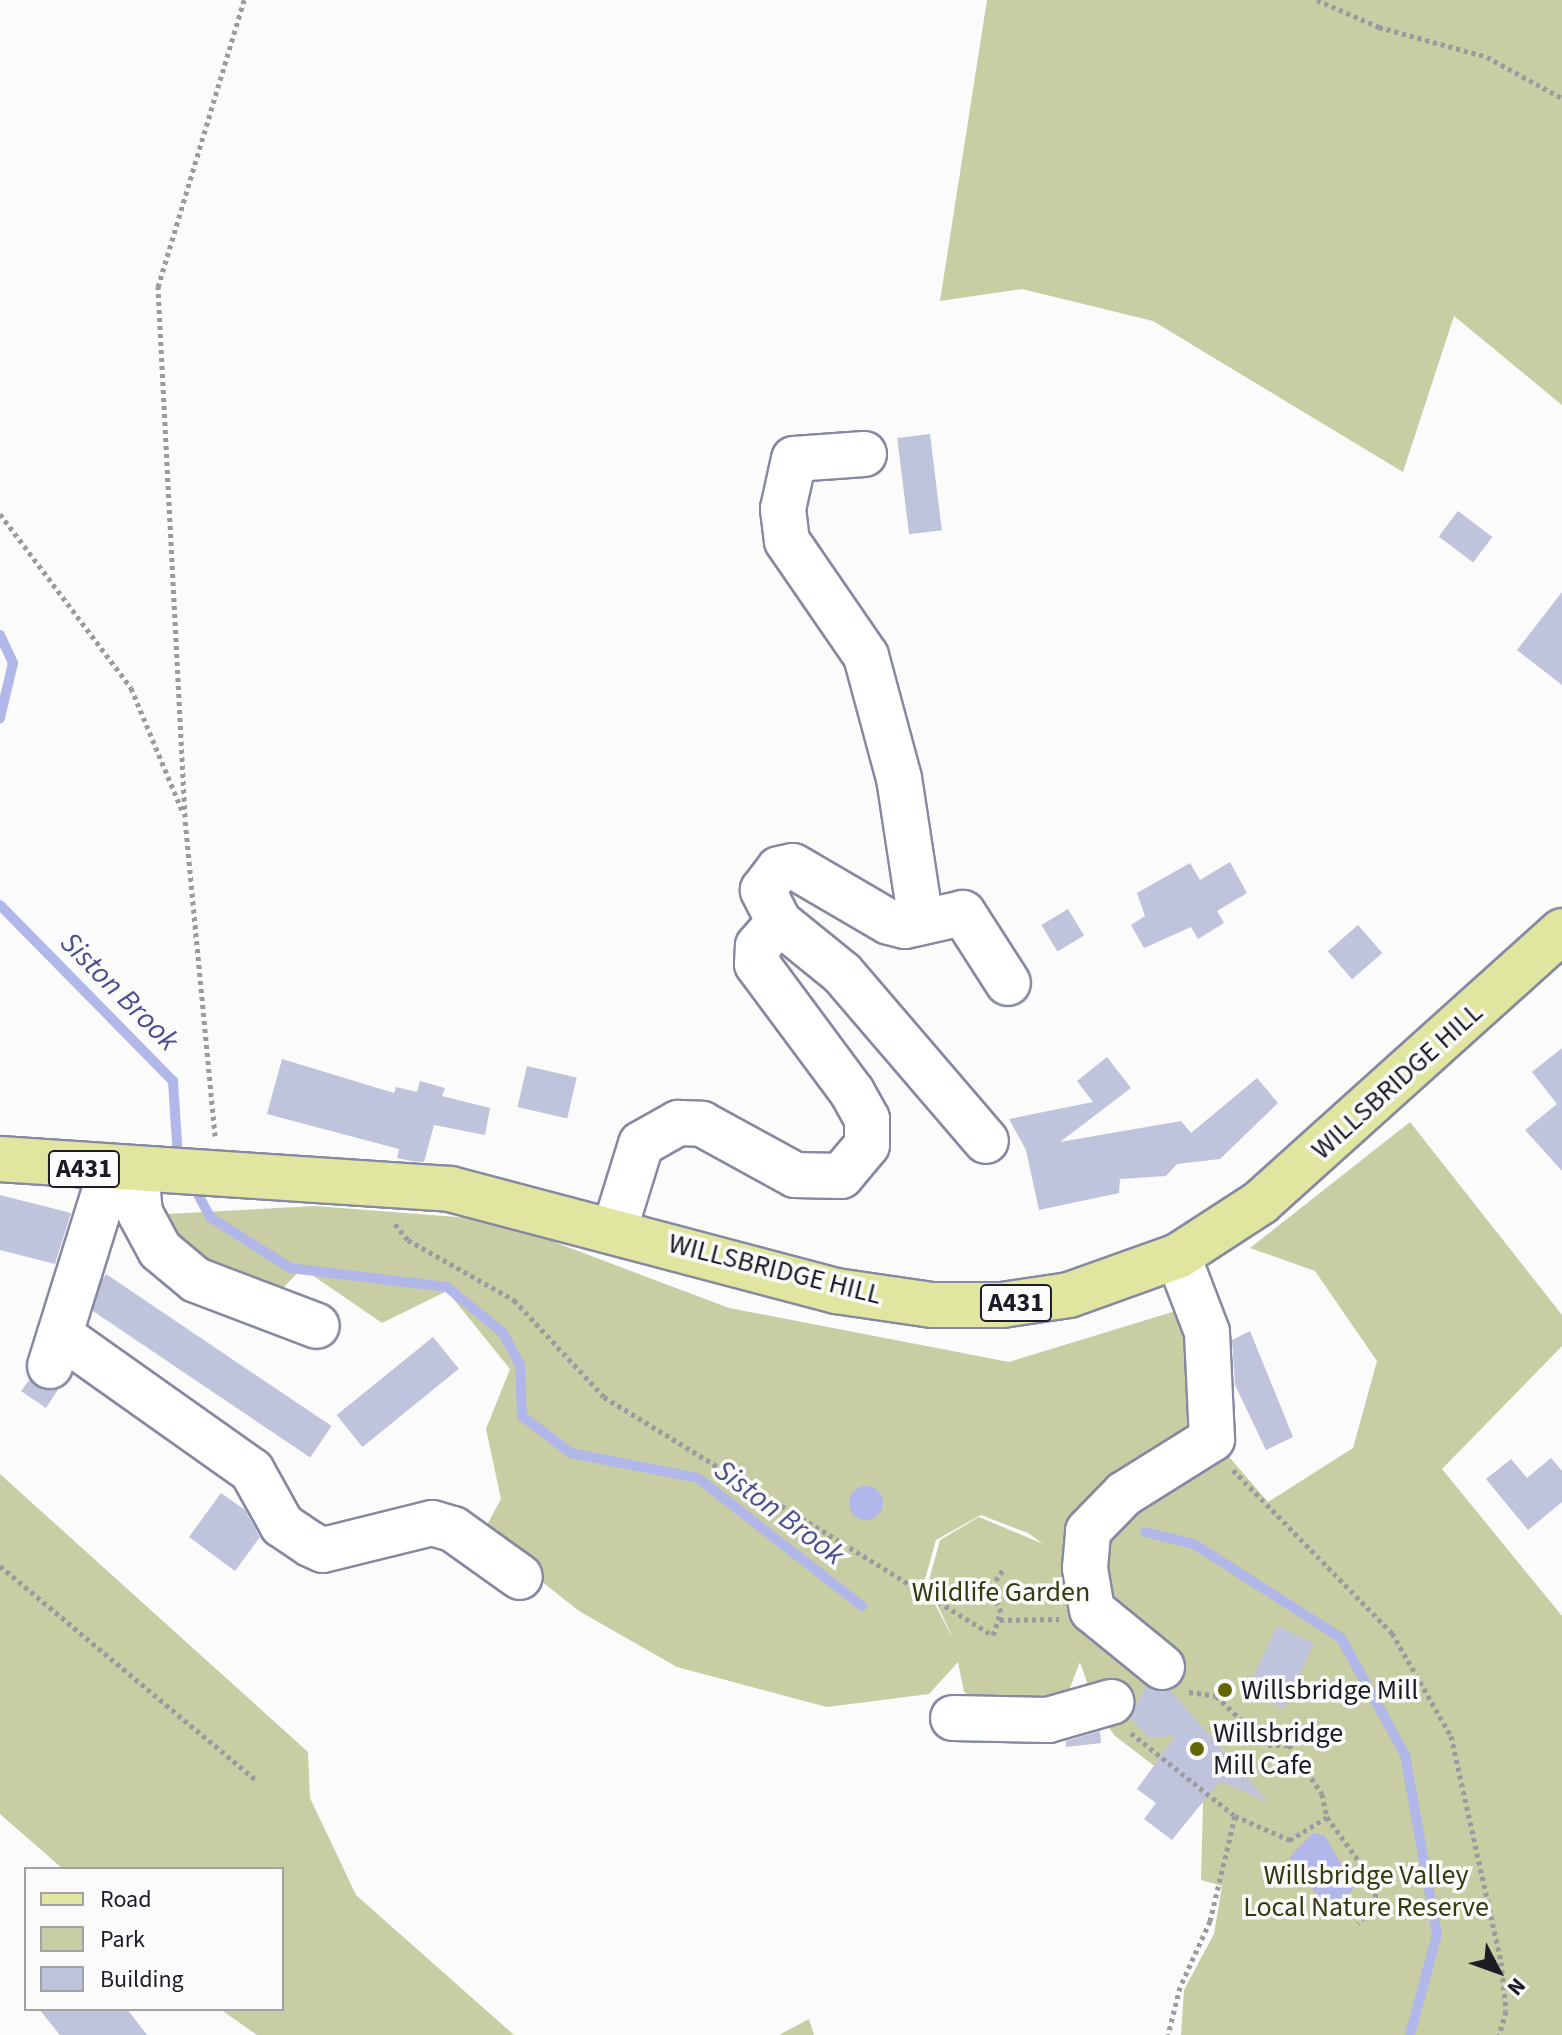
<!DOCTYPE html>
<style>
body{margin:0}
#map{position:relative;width:1562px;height:2035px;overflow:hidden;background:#fbfbfb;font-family:"Source Sans 3",sans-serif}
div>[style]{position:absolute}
.green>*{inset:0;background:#c8cda4}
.water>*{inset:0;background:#b1b8e9}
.round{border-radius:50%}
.stream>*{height:10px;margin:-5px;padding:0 5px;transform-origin:5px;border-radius:5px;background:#b1b8e9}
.building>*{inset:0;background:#bfc3dc;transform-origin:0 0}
.path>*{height:5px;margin-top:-2.5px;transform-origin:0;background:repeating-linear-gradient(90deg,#9a9a9f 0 4px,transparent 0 8px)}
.roads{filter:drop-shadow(2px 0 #8689a1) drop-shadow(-2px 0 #8689a1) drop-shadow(0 2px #8689a1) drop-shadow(0 -2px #8689a1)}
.minor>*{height:44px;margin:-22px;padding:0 22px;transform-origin:22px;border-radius:22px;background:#fff}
.major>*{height:44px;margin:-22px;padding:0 22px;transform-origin:22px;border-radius:22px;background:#e0e59f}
.dots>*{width:22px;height:22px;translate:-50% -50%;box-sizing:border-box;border:4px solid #fbfbfb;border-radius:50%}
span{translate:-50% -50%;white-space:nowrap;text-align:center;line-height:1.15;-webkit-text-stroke:7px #fbfbfb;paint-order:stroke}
.shield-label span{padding:2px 6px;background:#fbfbfb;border:2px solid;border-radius:6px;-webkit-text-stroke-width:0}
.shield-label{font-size:26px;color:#1b1c26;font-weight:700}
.street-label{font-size:28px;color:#1b1c26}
.park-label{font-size:28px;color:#363810}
.poi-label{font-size:28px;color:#1b1c26}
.left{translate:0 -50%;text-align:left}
.water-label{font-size:30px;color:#4b4f8d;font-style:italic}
.legend{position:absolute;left:24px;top:1867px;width:260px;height:144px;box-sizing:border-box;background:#fbfbfb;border:2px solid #a1a2a6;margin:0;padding:10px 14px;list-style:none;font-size:24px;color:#1b1c26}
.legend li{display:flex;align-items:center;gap:16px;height:40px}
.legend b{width:40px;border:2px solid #a1a2a6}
.north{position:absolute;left:1458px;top:1931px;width:80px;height:80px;-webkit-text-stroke:6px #fbfbfb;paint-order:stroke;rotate:131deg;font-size:22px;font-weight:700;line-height:32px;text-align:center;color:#1b1c26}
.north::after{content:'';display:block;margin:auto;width:28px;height:36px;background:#1b1c26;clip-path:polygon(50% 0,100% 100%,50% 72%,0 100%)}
</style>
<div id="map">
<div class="green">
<i style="clip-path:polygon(987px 0,1562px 0,1562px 405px,1454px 316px,1403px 472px,1153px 321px,1022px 289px,940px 301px)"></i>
<i style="clip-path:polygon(evenodd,1410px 1122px,1562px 1315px,1562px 1346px,1442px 1469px,1562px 1616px,1562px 2035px,1181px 2035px,1184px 1990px,1214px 1934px,1222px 1886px,1201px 1880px,1203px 1803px,1115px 1736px,1097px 1712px,1080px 1662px,1064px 1703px,989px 1711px,964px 1692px,958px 1662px,929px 1694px,827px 1707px,677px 1667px,579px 1611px,482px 1534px,501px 1499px,486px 1429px,510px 1369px,447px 1291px,382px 1323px,302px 1268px,269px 1303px,162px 1242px,167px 1214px,315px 1206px,496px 1220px,729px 1308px,1009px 1362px,1205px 1302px,1230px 1458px,1268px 1502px,1353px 1448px,1377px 1361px,1315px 1271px,1250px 1248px,1410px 1122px,981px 1515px,1028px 1533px,1043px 1544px,979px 1517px,940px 1540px,928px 1584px,954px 1641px,924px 1583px,936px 1540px,981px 1515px)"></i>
<i style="clip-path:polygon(0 1474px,308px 1752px,310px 1798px,356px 1895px,514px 2035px,257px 2035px,220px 2009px,282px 2009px,282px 1869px,63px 1869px,0 1814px)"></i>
<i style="clip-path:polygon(809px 2019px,814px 2035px,779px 2035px)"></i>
</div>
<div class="water">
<i class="round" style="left:849px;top:1486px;width:34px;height:34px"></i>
<i style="clip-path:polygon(1313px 1833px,1325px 1836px,1354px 1887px,1338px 1912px,1329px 1911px,1289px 1858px)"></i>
</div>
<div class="stream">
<i style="left:0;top:635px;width:31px;rotate:65deg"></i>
<i style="left:13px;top:663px;width:57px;rotate:103.3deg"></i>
<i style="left:0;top:905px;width:247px;rotate:45.5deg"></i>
<i style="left:173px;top:1081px;width:77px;rotate:86.3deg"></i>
<i style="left:192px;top:1183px;width:38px;rotate:62deg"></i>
<i style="left:210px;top:1217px;width:95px;rotate:32.5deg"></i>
<i style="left:290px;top:1268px;width:158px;rotate:6.9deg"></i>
<i style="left:447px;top:1287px;width:72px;rotate:39.4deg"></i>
<i style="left:503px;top:1333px;width:36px;rotate:62deg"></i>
<i style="left:520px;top:1365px;width:51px;rotate:87.8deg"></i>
<i style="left:522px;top:1416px;width:61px;rotate:37.1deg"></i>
<i style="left:571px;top:1453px;width:129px;rotate:11.1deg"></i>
<i style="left:698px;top:1478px;width:208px;rotate:38deg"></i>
<i style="left:1145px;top:1532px;width:50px;rotate:13.8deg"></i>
<i style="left:1194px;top:1544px;width:174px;rotate:32.6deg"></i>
<i style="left:1341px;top:1638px;width:133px;rotate:61.3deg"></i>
<i style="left:1405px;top:1755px;width:182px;rotate:79.9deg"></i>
<i style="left:1437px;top:1934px;width:105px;rotate:105deg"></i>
</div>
<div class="building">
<i style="left:930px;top:434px;width:97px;height:33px;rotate:83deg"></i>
<i style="left:1458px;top:511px;width:43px;height:32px;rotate:37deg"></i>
<i style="clip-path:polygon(1562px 592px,1562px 685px,1517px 650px)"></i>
<i style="clip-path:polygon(1230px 862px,1247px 893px,1217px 911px,1224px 923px,1198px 939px,1191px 927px,1144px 948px,1131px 925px,1145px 916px,1137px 893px,1190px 863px,1200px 880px)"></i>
<i style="left:1068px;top:909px;width:31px;height:31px;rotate:59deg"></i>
<i style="left:1358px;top:925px;width:37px;height:40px;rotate:49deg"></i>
<i style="clip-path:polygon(1562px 1048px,1562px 1171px,1525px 1130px,1557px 1104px,1532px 1072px)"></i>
<i style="clip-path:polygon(1107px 1057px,1131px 1088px,1060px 1142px,1181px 1121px,1191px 1133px,1257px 1078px,1278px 1103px,1220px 1159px,1177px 1164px,1166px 1176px,1120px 1179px,1119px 1193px,1039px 1210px,1026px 1150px,1009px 1119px,1093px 1102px,1077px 1081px)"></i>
<i style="clip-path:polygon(282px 1059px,394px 1093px,396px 1087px,417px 1092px,420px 1081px,445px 1088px,442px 1096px,490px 1108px,485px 1135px,434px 1125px,424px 1162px,411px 1161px,397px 1158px,399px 1149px,267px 1114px)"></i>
<i style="left:527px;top:1066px;width:51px;height:42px;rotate:13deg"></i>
<i style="clip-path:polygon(0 1195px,71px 1213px,55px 1264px,0 1250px)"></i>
<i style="left:106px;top:1274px;width:272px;height:38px;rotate:34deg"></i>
<i style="clip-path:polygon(1250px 1331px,1293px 1437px,1266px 1450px,1235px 1385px,1232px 1340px)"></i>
<i style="left:433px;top:1337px;width:41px;height:124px;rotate:51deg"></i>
<i style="clip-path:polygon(30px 1379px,43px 1390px,59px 1388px,46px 1408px,21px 1391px)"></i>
<i style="clip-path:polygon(1551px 1458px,1562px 1471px,1562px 1502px,1528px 1530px,1486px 1479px,1511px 1459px,1527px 1478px)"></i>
<i style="clip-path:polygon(221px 1493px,245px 1510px,260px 1537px,235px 1571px,189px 1537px)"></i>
<i style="left:1277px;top:1626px;width:41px;height:72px;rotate:25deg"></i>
<i style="clip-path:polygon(1146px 1686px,1170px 1690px,1268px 1802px,1220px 1781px,1172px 1840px,1144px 1819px,1156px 1803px,1137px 1789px,1176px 1735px,1150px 1738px,1130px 1718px)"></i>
<i style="clip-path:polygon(1100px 1731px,1101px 1743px,1066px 1747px,1066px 1741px)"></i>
<i style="clip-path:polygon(39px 2009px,127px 2009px,147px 2035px,60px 2035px)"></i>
</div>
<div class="path">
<i style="left:1317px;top:0;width:68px;rotate:23.5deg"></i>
<i style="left:1379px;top:27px;width:112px;rotate:15.5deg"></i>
<i style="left:1487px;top:57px;width:85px;rotate:28.7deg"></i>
<i style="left:0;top:514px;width:218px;rotate:53deg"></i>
<i style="left:131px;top:688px;width:135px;rotate:67.4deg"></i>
<i style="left:215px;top:1136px;width:320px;rotate:-95.4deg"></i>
<i style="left:185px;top:817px;width:531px;rotate:-92.92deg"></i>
<i style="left:158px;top:287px;width:300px;rotate:-73.3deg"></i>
<i style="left:395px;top:1224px;width:21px;rotate:51deg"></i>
<i style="left:408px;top:1240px;width:122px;rotate:29.5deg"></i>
<i style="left:514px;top:1300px;width:132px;rotate:47.1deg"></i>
<i style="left:604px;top:1397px;width:456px;rotate:31.5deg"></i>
<i style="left:993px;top:1635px;width:24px;rotate:-71deg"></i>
<i style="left:1001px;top:1612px;width:27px;rotate:-112deg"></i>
<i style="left:991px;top:1587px;width:21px;rotate:-55deg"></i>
<i style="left:1233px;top:1470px;width:228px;rotate:45.7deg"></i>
<i style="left:1392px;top:1633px;width:119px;rotate:60.2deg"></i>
<i style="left:1451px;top:1736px;width:231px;rotate:77.5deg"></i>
<i style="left:1501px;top:1962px;width:49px;rotate:84.2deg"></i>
<i style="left:1506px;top:2011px;width:25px;rotate:106deg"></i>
<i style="left:0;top:1566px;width:332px;rotate:39.9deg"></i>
<i style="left:1000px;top:1620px;width:59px;rotate:-1deg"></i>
<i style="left:1189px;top:1692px;width:27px;rotate:8deg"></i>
<i style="left:1216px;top:1696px;width:71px;rotate:43.3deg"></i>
<i style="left:1268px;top:1745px;width:21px"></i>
<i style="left:1289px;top:1745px;width:59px;rotate:56deg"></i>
<i style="left:1322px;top:1794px;width:24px;rotate:78deg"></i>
<i style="left:1327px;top:1817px;width:44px;rotate:148.1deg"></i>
<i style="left:1290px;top:1840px;width:60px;rotate:-156.4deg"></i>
<i style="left:1131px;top:1733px;width:133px;rotate:38.6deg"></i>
<i style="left:1235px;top:1816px;width:108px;rotate:103.4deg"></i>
<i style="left:1210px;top:1921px;width:72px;rotate:114.4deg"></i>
<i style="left:1180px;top:1987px;width:49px;rotate:104deg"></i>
<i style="left:1327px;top:1817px;width:84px;rotate:54.2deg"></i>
<i style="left:1376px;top:1885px;width:20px;rotate:93deg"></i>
<i style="left:1375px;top:1905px;width:25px;rotate:133deg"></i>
</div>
<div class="roads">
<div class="minor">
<i style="left:864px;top:454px;width:70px;rotate:175.9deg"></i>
<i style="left:794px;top:459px;width:51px;rotate:102.4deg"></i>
<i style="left:783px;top:509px;width:32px;rotate:83deg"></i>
<i style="left:787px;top:541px;width:140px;rotate:55.5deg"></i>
<i style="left:866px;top:656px;width:126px;rotate:74.9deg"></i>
<i style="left:899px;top:778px;width:146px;rotate:81.3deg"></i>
<i style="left:779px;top:922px;width:36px;rotate:-117deg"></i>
<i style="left:763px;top:890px;width:26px;rotate:-53deg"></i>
<i style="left:779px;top:869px;width:14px;rotate:-12deg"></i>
<i style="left:793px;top:866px;width:111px;rotate:30.3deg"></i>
<i style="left:889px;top:922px;width:16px;rotate:14deg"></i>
<i style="left:905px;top:926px;width:59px;rotate:-12.6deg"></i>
<i style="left:963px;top:913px;width:83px;rotate:57.3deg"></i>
<i style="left:136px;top:1172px;width:41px;rotate:84.4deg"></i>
<i style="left:140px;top:1213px;width:42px;rotate:61.6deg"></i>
<i style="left:160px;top:1250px;width:47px;rotate:39.8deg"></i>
<i style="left:196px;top:1280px;width:129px;rotate:20.8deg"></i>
<i style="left:615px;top:1228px;width:88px;rotate:-72.8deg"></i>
<i style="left:641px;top:1144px;width:43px;rotate:-29.6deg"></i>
<i style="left:678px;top:1123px;width:24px;rotate:2deg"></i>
<i style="left:702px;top:1124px;width:106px;rotate:28.7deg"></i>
<i style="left:795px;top:1175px;width:46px;rotate:1.2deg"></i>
<i style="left:841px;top:1176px;width:40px;rotate:-50deg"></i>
<i style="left:867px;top:1145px;width:26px;rotate:-90deg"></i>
<i style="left:867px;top:1119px;width:31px;rotate:-119deg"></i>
<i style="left:852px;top:1092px;width:159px;rotate:-126.6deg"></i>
<i style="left:757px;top:964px;width:18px;rotate:-87deg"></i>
<i style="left:758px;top:946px;width:32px;rotate:-49deg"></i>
<i style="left:779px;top:922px;width:81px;rotate:39deg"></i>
<i style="left:842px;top:973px;width:221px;rotate:49.4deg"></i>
<i style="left:60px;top:1335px;width:235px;rotate:35.3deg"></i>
<i style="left:252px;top:1471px;width:62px;rotate:60.9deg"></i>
<i style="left:282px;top:1525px;width:34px;rotate:34deg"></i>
<i style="left:310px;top:1544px;width:14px;rotate:25deg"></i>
<i style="left:323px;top:1550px;width:112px;rotate:-13.9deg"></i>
<i style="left:432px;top:1523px;width:22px;rotate:16deg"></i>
<i style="left:453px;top:1529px;width:82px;rotate:35.6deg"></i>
<i style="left:50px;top:1366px;width:205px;rotate:-72.7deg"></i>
<i style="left:1162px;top:1667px;width:90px;rotate:-140.8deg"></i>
<i style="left:1092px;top:1610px;width:43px;rotate:-99.5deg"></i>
<i style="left:1085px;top:1568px;width:37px;rotate:-85deg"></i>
<i style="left:1088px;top:1531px;width:52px;rotate:-45.8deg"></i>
<i style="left:1124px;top:1494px;width:104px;rotate:-32deg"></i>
<i style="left:1212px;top:1439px;width:107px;rotate:-92.7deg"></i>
<i style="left:1207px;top:1332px;width:81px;rotate:-110.9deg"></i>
<i style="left:953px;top:1718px;width:95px;rotate:1.2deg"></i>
<i style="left:1048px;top:1720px;width:66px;rotate:-15.9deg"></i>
</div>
<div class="major">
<i style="left:0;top:1159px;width:451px;rotate:3.8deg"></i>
<i style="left:450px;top:1189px;width:399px;rotate:14.8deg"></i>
<i style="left:836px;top:1291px;width:97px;rotate:8.3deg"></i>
<i style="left:932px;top:1305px;width:70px"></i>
<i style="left:1002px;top:1305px;width:68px;rotate:-8.5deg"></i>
<i style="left:1069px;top:1295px;width:116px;rotate:-19.7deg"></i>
<i style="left:1178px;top:1256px;width:99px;rotate:-33deg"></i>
<i style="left:1261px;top:1202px;width:405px;rotate:-42deg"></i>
</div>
</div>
<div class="dots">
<i style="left:1225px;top:1690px;background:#626603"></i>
<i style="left:1197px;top:1749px;background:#626603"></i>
</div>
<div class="shield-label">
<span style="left:84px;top:1169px">A431</span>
<span style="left:1016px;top:1303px">A431</span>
</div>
<div class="street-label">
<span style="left:1397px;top:1081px;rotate:-42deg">WILLSBRIDGE HILL</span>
<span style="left:775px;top:1269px;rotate:14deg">WILLSBRIDGE HILL</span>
</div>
<div class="park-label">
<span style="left:1001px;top:1592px">Wildlife Garden</span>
<span style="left:1366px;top:1891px">Willsbridge Valley<br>Local Nature Reserve</span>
</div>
<div class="poi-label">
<span class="left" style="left:1241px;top:1690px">Willsbridge Mill</span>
<span class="left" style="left:1213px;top:1749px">Willsbridge<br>Mill Cafe</span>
</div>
<div class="water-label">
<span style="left:119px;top:992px;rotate:45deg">Siston Brook</span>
<span style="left:779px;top:1513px;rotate:37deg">Siston Brook</span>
</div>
<ul class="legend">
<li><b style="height:10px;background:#e0e59f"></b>Road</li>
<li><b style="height:22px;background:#c8cda4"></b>Park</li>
<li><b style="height:22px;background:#bfc3dc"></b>Building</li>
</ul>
<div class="north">N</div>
</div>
